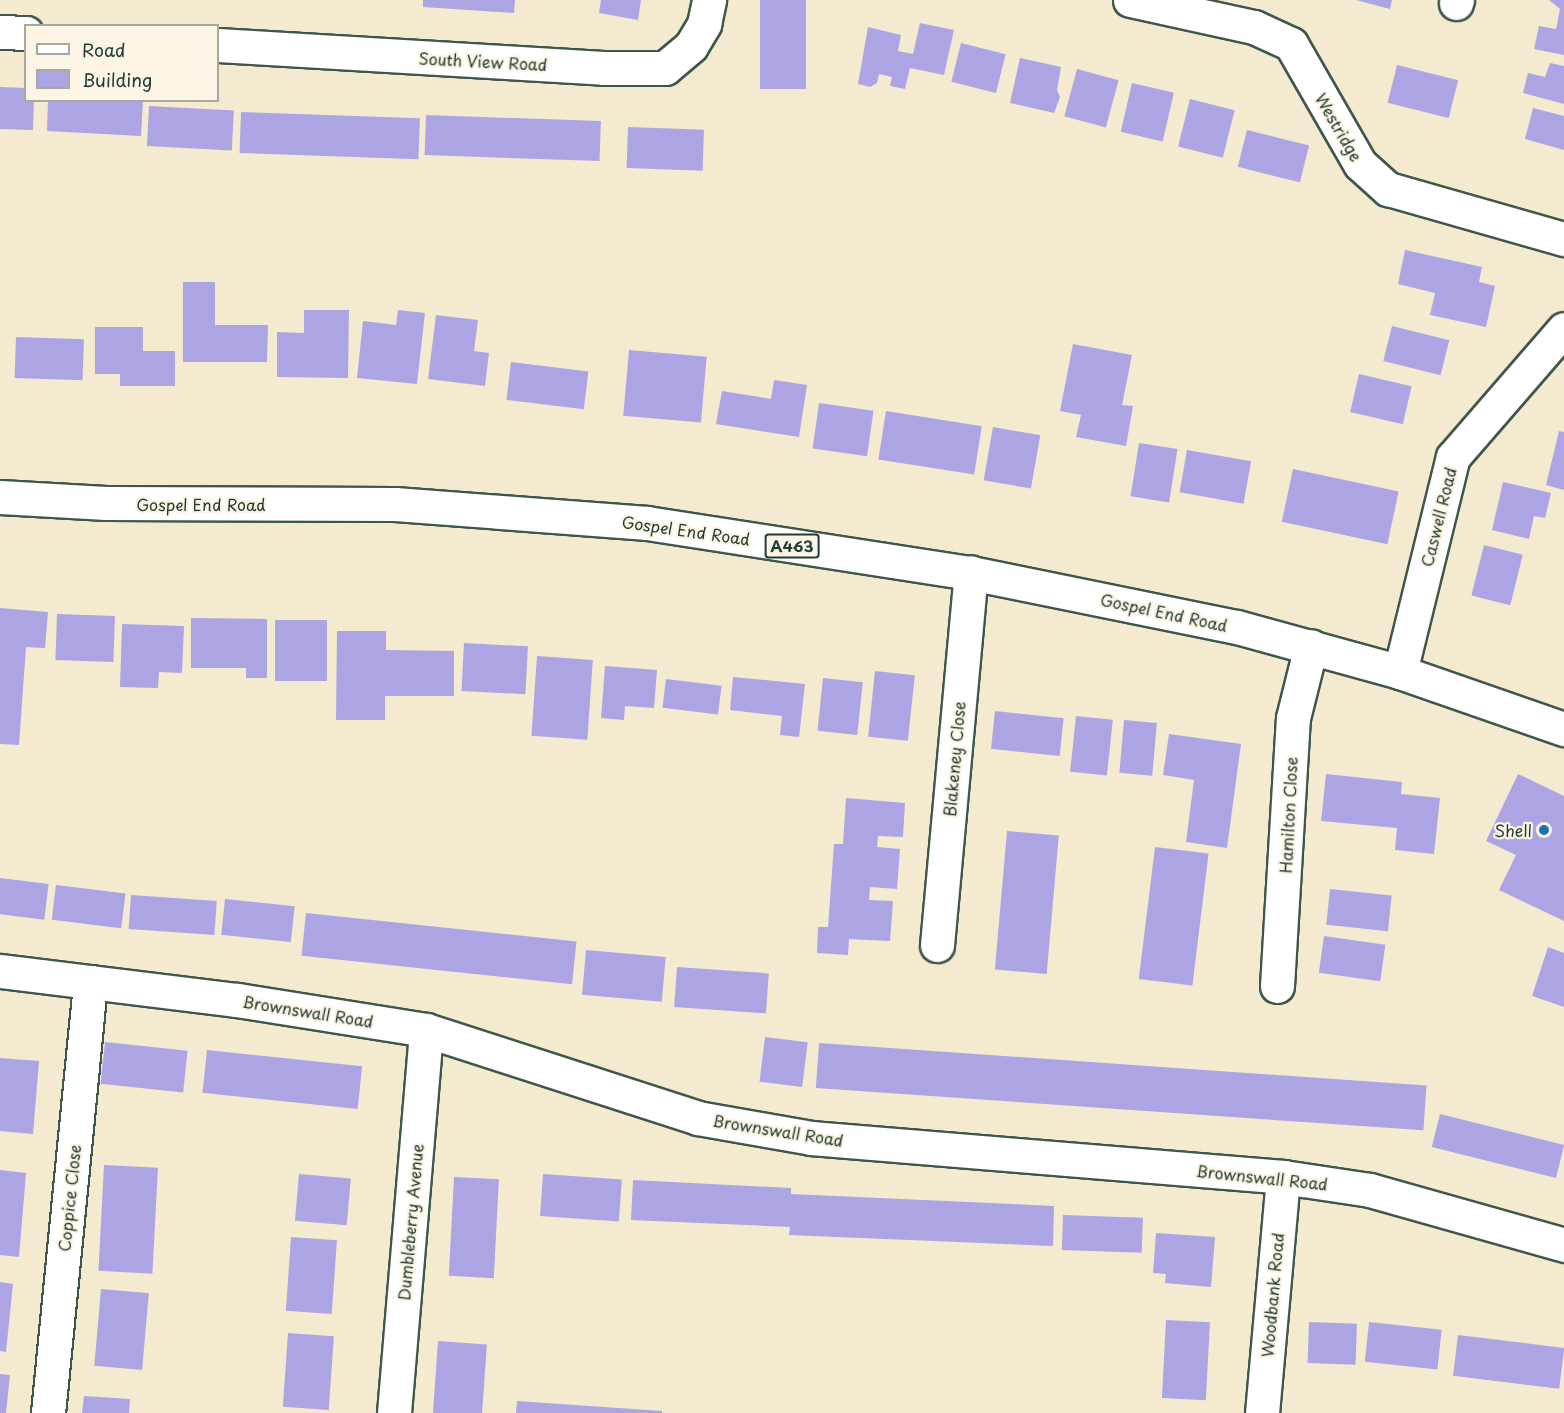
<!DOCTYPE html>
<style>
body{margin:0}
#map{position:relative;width:1564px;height:1413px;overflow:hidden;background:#f4ead0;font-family:"Playpen Sans",sans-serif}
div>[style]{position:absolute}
.building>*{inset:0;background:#ada4e4;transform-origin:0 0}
.roads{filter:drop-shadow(2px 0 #3f574b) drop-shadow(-2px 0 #3f574b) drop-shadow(0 2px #3f574b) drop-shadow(0 -2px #3f574b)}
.minor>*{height:33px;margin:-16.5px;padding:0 16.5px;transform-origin:16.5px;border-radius:16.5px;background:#fff}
.major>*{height:33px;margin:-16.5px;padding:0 16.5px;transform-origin:16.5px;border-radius:16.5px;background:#fff}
.dots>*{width:16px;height:16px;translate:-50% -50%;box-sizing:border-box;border:3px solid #fcf5e5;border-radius:50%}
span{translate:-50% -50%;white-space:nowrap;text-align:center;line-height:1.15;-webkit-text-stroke:4.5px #fcf5e5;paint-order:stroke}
.shield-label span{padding:2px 4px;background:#fcf5e5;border:2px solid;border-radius:4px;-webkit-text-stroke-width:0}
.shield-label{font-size:15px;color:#1f3d34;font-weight:700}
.street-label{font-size:16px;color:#1f3d34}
.poi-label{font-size:16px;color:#1f3d34}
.right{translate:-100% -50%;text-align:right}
.legend{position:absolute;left:24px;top:24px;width:195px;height:78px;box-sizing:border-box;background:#fcf5e5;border:2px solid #a4ab9e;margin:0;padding:8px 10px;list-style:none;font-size:18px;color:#1f3d34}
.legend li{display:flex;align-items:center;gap:12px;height:30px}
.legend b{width:30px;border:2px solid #a4ab9e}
</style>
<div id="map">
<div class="building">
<i style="clip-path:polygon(423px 0,515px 0,514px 13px,423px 7px)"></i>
<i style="clip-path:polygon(601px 0,641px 0,638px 20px,599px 13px)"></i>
<i style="left:760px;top:0;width:46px;height:89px"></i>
<i style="clip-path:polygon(1356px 0,1392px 0,1390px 9px)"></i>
<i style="clip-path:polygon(1549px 0,1564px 0,1564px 55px,1534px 49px,1539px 26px,1556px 29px,1560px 9px)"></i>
<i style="clip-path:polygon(920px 23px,954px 30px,944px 75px,910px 68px,905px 89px,890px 86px,892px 77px,879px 74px,877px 83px,870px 87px,858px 84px,868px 27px,901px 35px,898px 51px,913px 54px)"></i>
<i style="left:961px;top:43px;width:46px;height:40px;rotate:14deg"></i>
<i style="clip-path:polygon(1020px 58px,1061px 67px,1057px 90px,1060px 97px,1054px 113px,1010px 103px)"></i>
<i style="clip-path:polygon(1550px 63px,1564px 66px,1564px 104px,1523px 93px,1528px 73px,1545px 77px)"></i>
<i style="left:1397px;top:65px;width:63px;height:39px;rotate:14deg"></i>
<i style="left:1077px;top:69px;width:43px;height:49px;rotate:15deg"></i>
<i style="left:1132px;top:83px;width:43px;height:50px;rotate:13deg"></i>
<i style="clip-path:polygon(0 87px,26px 88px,26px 100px,34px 100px,33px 130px,0 129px)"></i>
<i style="left:1190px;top:99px;width:46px;height:49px;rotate:14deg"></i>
<i style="clip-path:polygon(48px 100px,143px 100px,141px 136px,47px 131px)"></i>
<i style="left:149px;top:106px;width:85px;height:40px;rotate:3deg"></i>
<i style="clip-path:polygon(1533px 108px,1564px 116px,1564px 150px,1525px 139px)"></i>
<i style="left:241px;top:112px;width:179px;height:41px;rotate:2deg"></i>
<i style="left:426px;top:115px;width:175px;height:40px;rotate:2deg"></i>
<i style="left:628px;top:127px;width:76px;height:41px;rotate:2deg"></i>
<i style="left:1247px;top:130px;width:64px;height:38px;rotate:14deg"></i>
<i style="clip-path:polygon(1405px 250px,1482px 267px,1479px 282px,1495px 286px,1486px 327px,1430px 315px,1435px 293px,1398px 284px)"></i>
<i style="clip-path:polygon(183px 282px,215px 282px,215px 325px,268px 325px,267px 362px,183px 362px)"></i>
<i style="clip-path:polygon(304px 310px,349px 310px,348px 378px,277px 377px,277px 332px,304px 333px)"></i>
<i style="clip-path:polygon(398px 310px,425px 313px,417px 384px,357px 378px,363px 321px,396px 325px)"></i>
<i style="clip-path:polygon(436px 315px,478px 320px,474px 351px,489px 353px,485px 386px,428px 379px)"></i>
<i style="left:1392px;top:326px;width:59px;height:36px;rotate:14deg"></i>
<i style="clip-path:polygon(95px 327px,143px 327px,143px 351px,175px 351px,175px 386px,120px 386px,120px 374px,95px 374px)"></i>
<i style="left:16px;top:337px;width:68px;height:41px;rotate:2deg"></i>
<i style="clip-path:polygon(1073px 344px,1132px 355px,1122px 405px,1133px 406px,1126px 446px,1076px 437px,1081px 415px,1060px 411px)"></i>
<i style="left:629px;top:350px;width:78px;height:66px;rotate:5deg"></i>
<i style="left:511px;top:362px;width:78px;height:38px;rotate:7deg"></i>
<i style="left:1359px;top:374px;width:54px;height:39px;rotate:13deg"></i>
<i style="clip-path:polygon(774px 380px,807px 385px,799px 437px,716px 424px,722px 391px,771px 399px)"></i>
<i style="left:819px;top:403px;width:55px;height:46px;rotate:8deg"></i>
<i style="left:886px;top:411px;width:97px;height:49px;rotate:9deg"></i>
<i style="left:993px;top:427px;width:48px;height:54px;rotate:10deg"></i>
<i style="clip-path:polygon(1559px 431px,1564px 432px,1564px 490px,1546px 485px)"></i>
<i style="left:1139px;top:443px;width:39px;height:54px;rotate:9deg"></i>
<i style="left:1187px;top:450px;width:65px;height:43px;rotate:10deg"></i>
<i style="left:1293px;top:469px;width:108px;height:54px;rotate:12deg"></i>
<i style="clip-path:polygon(1503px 482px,1551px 493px,1545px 518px,1534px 516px,1529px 539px,1492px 530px)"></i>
<i style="left:1484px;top:545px;width:40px;height:52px;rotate:14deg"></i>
<i style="clip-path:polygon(0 608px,48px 612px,45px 648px,26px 647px,19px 745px,0 744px)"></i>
<i style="left:57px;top:614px;width:58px;height:46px;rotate:2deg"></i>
<i style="clip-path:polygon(191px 618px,267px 619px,267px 678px,246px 678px,246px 668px,191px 668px)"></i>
<i style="left:275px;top:620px;width:52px;height:61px"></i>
<i style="clip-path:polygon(122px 624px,184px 626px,182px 673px,159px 672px,158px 688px,120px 687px)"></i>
<i style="clip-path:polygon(337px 631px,386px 631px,386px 650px,454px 651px,454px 696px,385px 696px,385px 720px,336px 720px)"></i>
<i style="left:464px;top:643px;width:64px;height:48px;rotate:3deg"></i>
<i style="left:537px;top:656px;width:56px;height:80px;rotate:4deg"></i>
<i style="clip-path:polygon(605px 666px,657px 670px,654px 708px,625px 706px,624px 720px,601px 718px)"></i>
<i style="left:875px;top:671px;width:40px;height:66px;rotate:6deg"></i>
<i style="clip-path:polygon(733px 677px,805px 684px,799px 737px,780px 735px,782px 716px,730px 710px)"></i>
<i style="left:823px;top:678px;width:40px;height:53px;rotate:6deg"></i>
<i style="left:666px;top:679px;width:56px;height:29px;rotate:7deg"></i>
<i style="left:995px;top:711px;width:69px;height:38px;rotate:6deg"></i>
<i style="left:1076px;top:716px;width:37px;height:56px;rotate:6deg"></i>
<i style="left:1124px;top:720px;width:33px;height:53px;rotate:5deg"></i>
<i style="clip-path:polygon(1169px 734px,1241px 744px,1227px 848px,1186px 842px,1194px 780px,1163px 775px)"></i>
<i style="clip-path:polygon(1326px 774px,1402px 782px,1401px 794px,1440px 798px,1434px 854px,1395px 850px,1397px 828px,1321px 821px)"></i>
<i style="clip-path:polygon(1518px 774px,1564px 796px,1564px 921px,1499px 890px,1516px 855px,1486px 841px)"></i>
<i style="clip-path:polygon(846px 798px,905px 803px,903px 837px,878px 836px,877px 847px,900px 849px,897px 889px,870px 887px,869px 900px,893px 901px,890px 941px,849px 939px,848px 955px,817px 953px,818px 927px,828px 927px,834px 844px,843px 844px)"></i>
<i style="left:1007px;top:831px;width:52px;height:139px;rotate:5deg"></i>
<i style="left:1155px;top:847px;width:54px;height:133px;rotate:7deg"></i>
<i style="left:0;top:878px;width:49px;height:36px;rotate:7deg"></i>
<i style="left:56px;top:885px;width:70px;height:35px;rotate:7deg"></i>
<i style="left:1330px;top:889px;width:62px;height:36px;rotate:6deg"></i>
<i style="left:131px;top:895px;width:86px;height:34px;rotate:4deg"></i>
<i style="left:225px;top:899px;width:70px;height:36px;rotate:6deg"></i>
<i style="left:306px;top:913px;width:272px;height:43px;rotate:6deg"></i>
<i style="left:1324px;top:936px;width:62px;height:37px;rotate:8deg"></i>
<i style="clip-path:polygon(1548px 947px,1564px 953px,1564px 1007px,1532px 996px)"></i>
<i style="left:586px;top:950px;width:80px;height:45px;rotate:5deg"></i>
<i style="left:677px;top:967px;width:92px;height:40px;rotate:4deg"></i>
<i style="left:765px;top:1037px;width:43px;height:45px;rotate:7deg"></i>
<i style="left:105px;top:1042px;width:83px;height:42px;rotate:6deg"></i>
<i style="left:819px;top:1043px;width:609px;height:45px;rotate:4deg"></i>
<i style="left:207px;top:1050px;width:156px;height:43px;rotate:6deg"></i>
<i style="clip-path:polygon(0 1058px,39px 1061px,33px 1134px,0 1131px)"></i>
<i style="left:1440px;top:1114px;width:128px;height:34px;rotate:14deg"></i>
<i style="left:104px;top:1165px;width:54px;height:106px;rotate:3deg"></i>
<i style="clip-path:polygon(0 1170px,26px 1173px,19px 1257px,0 1255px)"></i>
<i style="left:299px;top:1174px;width:52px;height:47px;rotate:5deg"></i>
<i style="left:543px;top:1174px;width:79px;height:42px;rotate:4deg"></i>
<i style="left:454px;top:1177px;width:45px;height:99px;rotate:3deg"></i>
<i style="clip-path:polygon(633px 1180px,791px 1188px,791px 1194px,1054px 1206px,1053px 1246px,789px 1235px,790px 1227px,631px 1220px)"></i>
<i style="left:1063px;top:1215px;width:80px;height:35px;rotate:2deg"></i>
<i style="clip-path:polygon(1156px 1233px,1215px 1237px,1211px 1287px,1165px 1283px,1166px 1274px,1153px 1273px)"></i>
<i style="left:291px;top:1237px;width:46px;height:74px;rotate:4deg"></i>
<i style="clip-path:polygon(0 1282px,13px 1284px,6px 1352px,0 1351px)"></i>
<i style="left:101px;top:1289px;width:48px;height:77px;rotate:5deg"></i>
<i style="left:1166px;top:1320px;width:44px;height:78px;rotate:3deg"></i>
<i style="left:1309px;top:1322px;width:48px;height:41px;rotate:2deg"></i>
<i style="left:1369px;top:1322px;width:73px;height:40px;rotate:6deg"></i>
<i style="left:288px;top:1333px;width:46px;height:74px;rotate:4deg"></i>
<i style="left:1458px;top:1335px;width:107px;height:41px;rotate:7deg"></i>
<i style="left:438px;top:1341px;width:49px;height:72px;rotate:4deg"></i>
<i style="clip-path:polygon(0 1374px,10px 1375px,6px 1413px,0 1413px)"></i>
<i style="clip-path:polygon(84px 1396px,130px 1399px,129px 1413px,82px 1413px)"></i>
<i style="clip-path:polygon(517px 1401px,662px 1411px,662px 1413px,516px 1413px)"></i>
</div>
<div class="roads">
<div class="minor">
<i style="left:1130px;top:0;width:127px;rotate:12.3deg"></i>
<i style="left:1254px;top:27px;width:41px;rotate:24.7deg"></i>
<i style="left:1291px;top:44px;width:138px;rotate:60.1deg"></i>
<i style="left:1360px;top:164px;width:38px;rotate:42deg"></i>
<i style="left:1388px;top:189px;width:183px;rotate:15.9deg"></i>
<i style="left:1456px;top:3px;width:3px;rotate:-72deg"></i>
<i style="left:0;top:32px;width:26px;rotate:2deg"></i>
<i style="left:218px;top:45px;width:386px;rotate:3.4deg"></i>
<i style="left:603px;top:68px;width:62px"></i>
<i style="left:665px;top:68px;width:34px;rotate:-40deg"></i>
<i style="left:691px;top:46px;width:26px;rotate:-59deg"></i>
<i style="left:704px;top:24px;width:25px;rotate:-78deg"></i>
<i style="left:1400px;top:672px;width:221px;rotate:-76.2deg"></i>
<i style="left:1453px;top:457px;width:169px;rotate:-49.1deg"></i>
<i style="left:937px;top:945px;width:374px;rotate:-84.8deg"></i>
<i style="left:0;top:971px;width:239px;rotate:7deg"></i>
<i style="left:237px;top:1000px;width:191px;rotate:9deg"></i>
<i style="left:426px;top:1030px;width:286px;rotate:17.9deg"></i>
<i style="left:698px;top:1118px;width:115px;rotate:10deg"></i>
<i style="left:811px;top:1138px;width:474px;rotate:4.7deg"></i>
<i style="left:1283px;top:1177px;width:88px;rotate:8.5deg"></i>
<i style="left:1370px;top:1190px;width:202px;rotate:15.8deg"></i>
<i style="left:1277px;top:986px;width:268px;rotate:-86.6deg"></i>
<i style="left:1293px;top:718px;width:74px;rotate:-76deg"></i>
<i style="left:48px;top:1413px;width:433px;rotate:-84.4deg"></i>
<i style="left:394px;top:1413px;width:384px;rotate:-85.2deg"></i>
<i style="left:1262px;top:1413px;width:237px;rotate:-84.9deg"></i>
</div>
<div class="major">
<i style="left:0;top:497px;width:106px;rotate:3.2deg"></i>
<i style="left:106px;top:503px;width:289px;rotate:0.2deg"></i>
<i style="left:395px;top:504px;width:253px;rotate:4.3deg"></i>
<i style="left:647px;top:523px;width:328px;rotate:8.8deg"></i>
<i style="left:971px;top:573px;width:271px;rotate:11.5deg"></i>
<i style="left:1237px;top:627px;width:169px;rotate:15.4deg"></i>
<i style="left:1400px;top:672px;width:174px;rotate:19.2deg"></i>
</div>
</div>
<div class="dots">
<i style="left:1544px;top:830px;background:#1f6fb2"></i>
</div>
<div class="shield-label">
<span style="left:792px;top:546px">A463</span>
</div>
<div class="street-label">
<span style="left:483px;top:61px;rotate:3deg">South View Road</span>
<span style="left:1339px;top:127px;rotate:60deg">Westridge</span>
<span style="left:201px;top:504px">Gospel End Road</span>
<span style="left:1438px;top:517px;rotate:-76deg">Caswell Road</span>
<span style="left:686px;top:530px;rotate:8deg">Gospel End Road</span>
<span style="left:1164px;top:612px;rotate:12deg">Gospel End Road</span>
<span style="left:954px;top:759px;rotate:-85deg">Blakeney Close</span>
<span style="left:1288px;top:815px;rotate:-87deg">Hamilton Close</span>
<span style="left:308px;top:1011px;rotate:9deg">Brownswall Road</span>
<span style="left:778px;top:1130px;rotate:9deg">Brownswall Road</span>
<span style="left:1262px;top:1177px;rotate:6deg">Brownswall Road</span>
<span style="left:69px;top:1198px;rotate:-84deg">Coppice Close</span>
<span style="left:410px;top:1222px;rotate:-85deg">Dumbleberry Avenue</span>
<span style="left:1272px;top:1295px;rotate:-85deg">Woodbank Road</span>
</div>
<div class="poi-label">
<span class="right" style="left:1532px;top:830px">Shell</span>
</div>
<ul class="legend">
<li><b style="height:8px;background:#fff"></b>Road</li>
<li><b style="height:16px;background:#ada4e4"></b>Building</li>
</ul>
</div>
